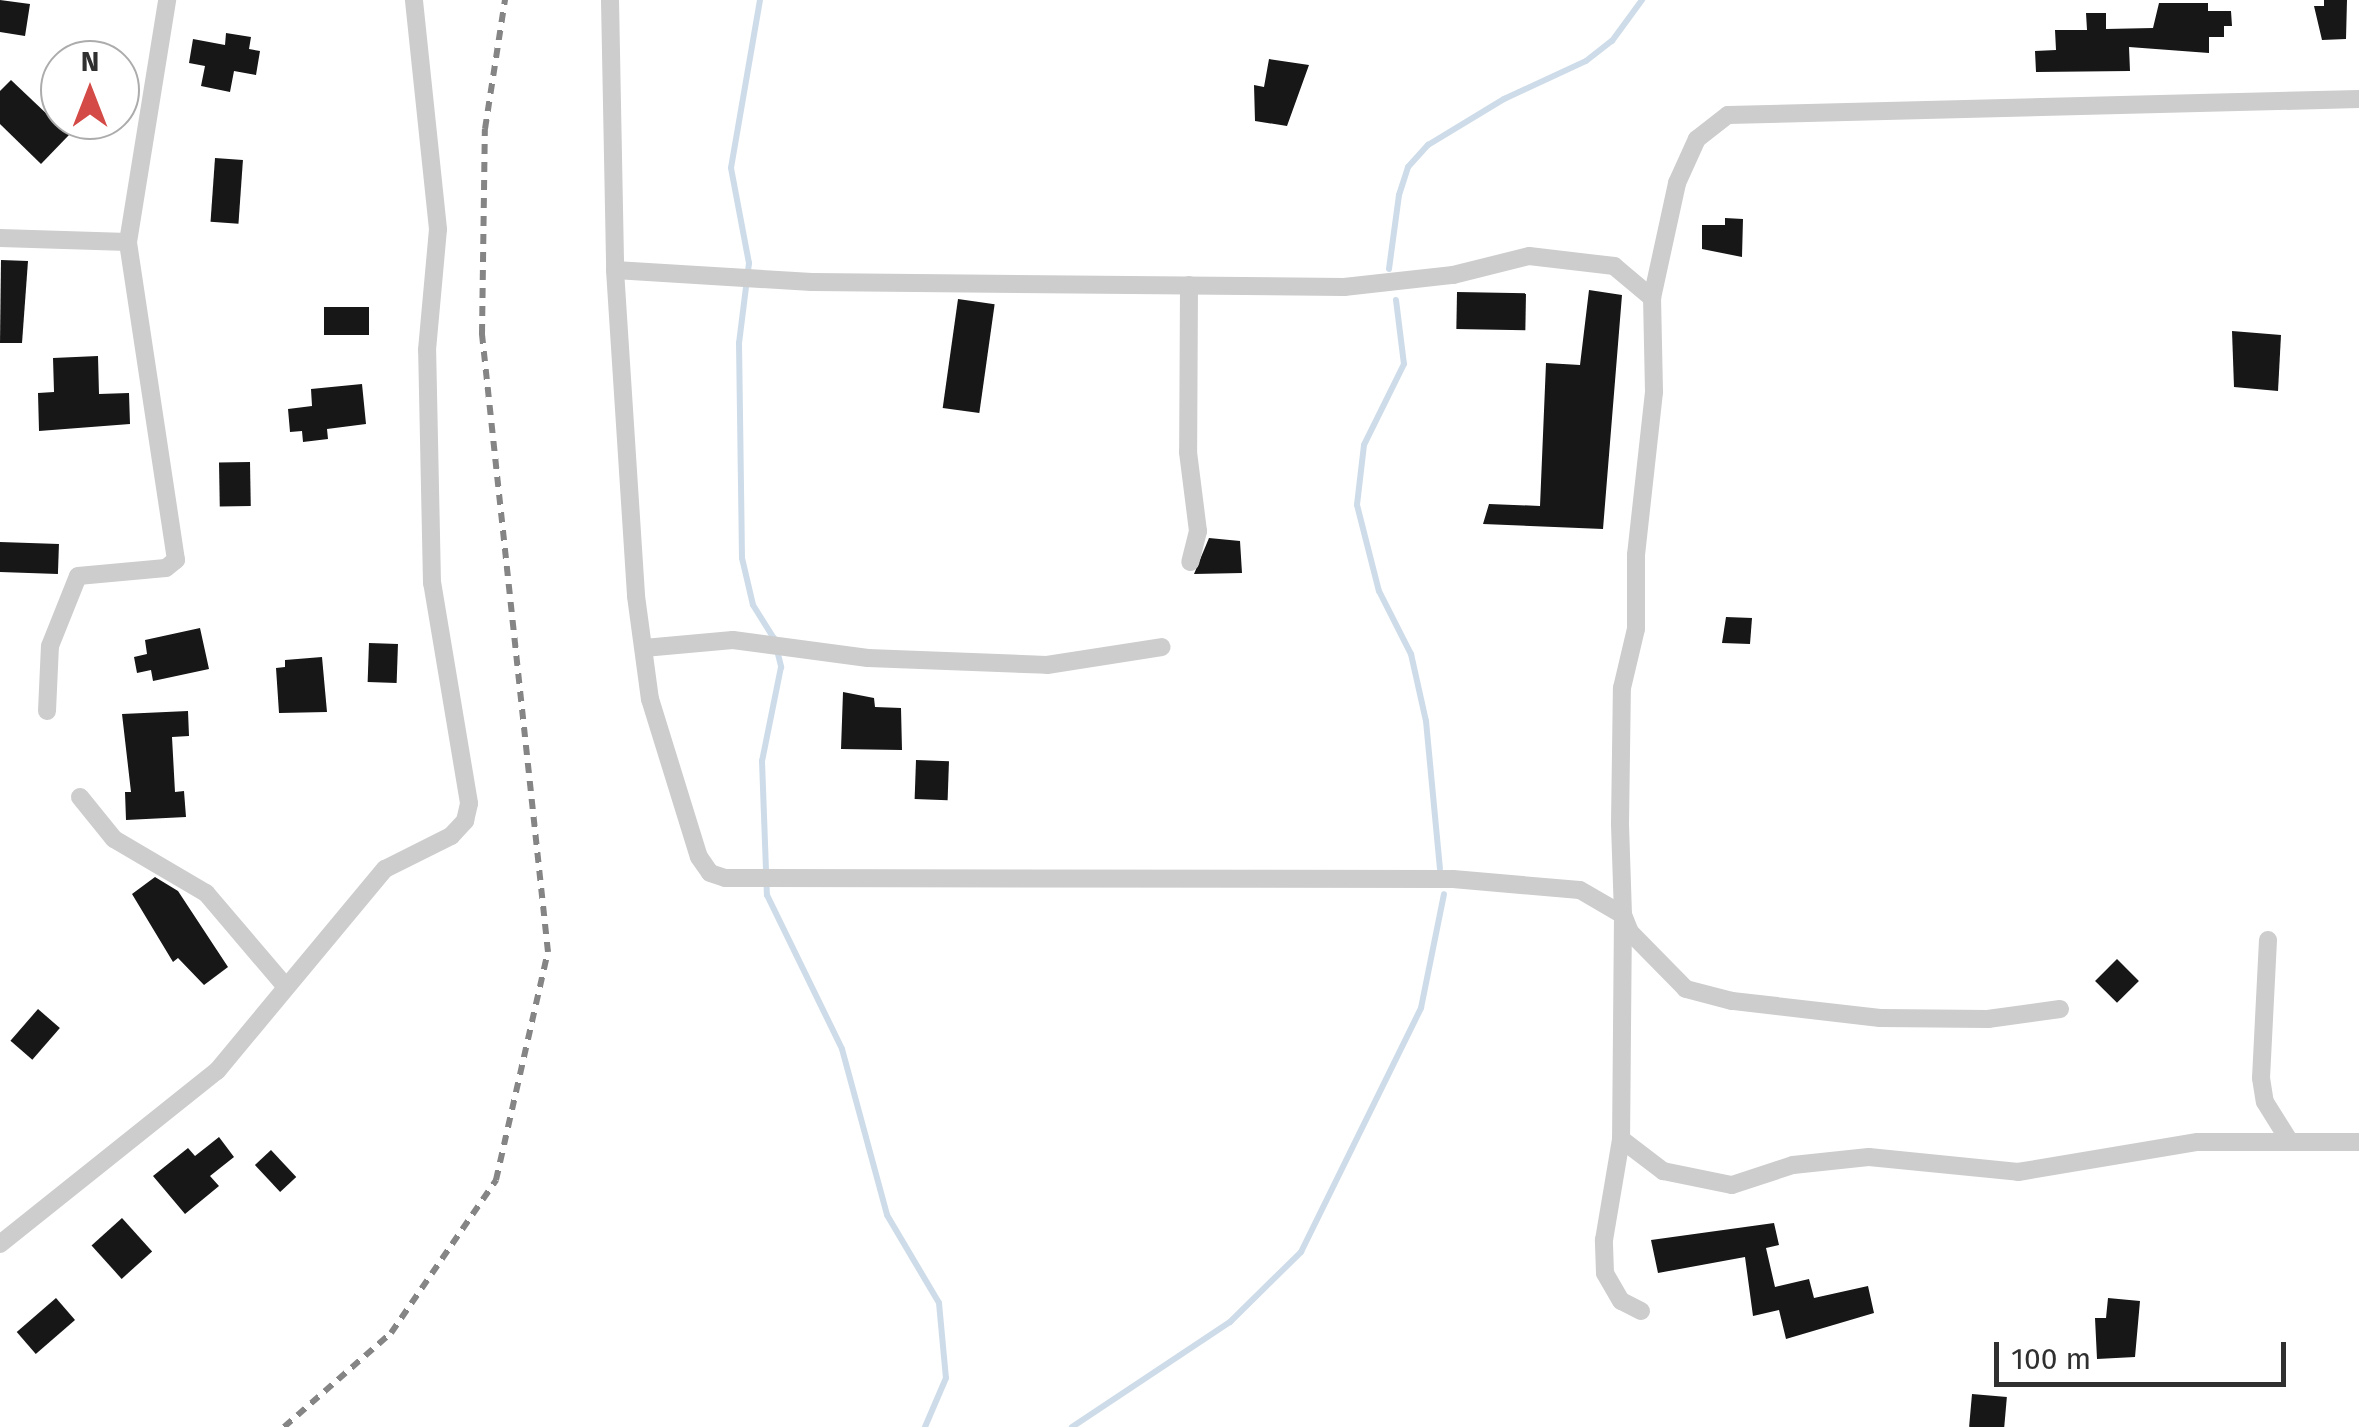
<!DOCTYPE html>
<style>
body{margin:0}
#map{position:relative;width:2359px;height:1427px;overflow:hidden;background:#fff;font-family:"Fira Sans",sans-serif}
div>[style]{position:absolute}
.stream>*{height:6px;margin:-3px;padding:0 3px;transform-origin:3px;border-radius:3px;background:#cedce9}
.building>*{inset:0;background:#171717;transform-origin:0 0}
.street>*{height:18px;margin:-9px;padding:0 9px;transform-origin:9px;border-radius:9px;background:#cdcdcd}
.rail>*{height:6px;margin-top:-3px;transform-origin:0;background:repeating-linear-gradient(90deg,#858585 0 10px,transparent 0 18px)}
span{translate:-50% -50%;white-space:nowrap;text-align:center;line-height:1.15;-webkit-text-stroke:10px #fff;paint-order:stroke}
.north{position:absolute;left:40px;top:40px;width:100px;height:100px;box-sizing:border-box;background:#fff;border:2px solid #acacac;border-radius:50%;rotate:0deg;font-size:28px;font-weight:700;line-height:40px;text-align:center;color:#303030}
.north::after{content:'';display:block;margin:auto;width:35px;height:45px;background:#d34a46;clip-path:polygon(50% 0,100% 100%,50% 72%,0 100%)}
.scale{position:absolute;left:1994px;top:1342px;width:292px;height:45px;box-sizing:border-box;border:5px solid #303030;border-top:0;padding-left:12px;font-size:30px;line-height:35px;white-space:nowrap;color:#303030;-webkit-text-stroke:8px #fff;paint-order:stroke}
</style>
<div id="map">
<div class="stream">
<i style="left:760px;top:0;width:170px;rotate:99.8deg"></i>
<i style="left:731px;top:168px;width:97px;rotate:79.3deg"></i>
<i style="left:749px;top:263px;width:81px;rotate:97.1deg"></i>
<i style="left:739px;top:343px;width:215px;rotate:89.2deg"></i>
<i style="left:742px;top:558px;width:48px;rotate:76.8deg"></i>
<i style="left:753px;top:605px;width:39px;rotate:58deg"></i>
<i style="left:774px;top:638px;width:30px;rotate:76deg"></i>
<i style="left:781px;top:667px;width:96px;rotate:101.4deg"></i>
<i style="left:762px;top:761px;width:134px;rotate:87.9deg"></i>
<i style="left:767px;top:895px;width:171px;rotate:64deg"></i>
<i style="left:842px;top:1049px;width:172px;rotate:74.8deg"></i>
<i style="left:887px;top:1215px;width:102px;rotate:59.4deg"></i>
<i style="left:939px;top:1303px;width:75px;rotate:84.7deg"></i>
<i style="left:946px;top:1378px;width:53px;rotate:113.2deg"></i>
<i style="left:1389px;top:269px;width:75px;rotate:-82.3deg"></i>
<i style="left:1399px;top:195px;width:29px;rotate:-72deg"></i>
<i style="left:1408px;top:167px;width:30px;rotate:-48deg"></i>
<i style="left:1428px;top:145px;width:89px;rotate:-31.2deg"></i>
<i style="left:1504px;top:99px;width:90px;rotate:-24.9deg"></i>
<i style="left:1586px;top:61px;width:33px;rotate:-38deg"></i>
<i style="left:1612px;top:41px;width:51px;rotate:-53.8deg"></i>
<i style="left:1396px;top:300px;width:64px;rotate:82.9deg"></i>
<i style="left:1404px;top:364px;width:90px;rotate:116.3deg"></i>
<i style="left:1364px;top:445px;width:60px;rotate:96.7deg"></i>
<i style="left:1357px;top:505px;width:89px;rotate:75.7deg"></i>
<i style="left:1379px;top:591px;width:71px;rotate:63.1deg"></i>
<i style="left:1411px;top:654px;width:69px;rotate:77.4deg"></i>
<i style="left:1426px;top:721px;width:148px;rotate:84.6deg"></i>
<i style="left:1072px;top:1427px;width:190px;rotate:-33.6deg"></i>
<i style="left:1230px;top:1322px;width:100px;rotate:-44.6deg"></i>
<i style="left:1301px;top:1252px;width:272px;rotate:-63.8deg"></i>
<i style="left:1421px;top:1008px;width:116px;rotate:-78.6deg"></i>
</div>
<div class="building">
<i style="clip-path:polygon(0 0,30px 4px,25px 36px,0 32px)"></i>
<i style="clip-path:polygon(2324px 0,2347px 0,2346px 39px,2322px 40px,2314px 6px,2324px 6px)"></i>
<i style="clip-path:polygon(2159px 3px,2208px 3px,2208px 11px,2231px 11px,2232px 26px,2224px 26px,2224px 37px,2209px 37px,2209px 53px,2129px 47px,2130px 71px,2036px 72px,2035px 51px,2056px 50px,2055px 30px,2087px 30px,2086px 13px,2106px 13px,2106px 29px,2153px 28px)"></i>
<i style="clip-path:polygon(226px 33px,251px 37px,249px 49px,260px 51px,256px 75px,234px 71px,230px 92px,201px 86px,205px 66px,189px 63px,193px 39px,225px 45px)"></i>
<i style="clip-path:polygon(1269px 59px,1309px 65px,1287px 126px,1255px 121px,1254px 85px,1264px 87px)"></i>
<i style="clip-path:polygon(11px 80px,69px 135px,41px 164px,0 124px,0 91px)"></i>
<i style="left:215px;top:158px;width:28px;height:64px;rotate:4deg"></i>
<i style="clip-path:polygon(1725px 218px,1743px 219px,1742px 257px,1702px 249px,1702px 225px,1725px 225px)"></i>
<i style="clip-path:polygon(1px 260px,28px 261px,22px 343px,0 343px)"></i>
<i style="clip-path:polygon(1589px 290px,1622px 295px,1603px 529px,1483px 524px,1489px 504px,1540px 506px,1546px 363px,1580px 365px)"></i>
<i style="left:1457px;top:292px;width:69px;height:37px;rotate:1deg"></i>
<i style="left:958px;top:299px;width:37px;height:110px;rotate:8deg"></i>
<i style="left:369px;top:307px;width:28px;height:45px;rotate:90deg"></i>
<i style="clip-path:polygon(2232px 331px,2281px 335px,2278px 391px,2234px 387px)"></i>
<i style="clip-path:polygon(98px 356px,99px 394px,129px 393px,130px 424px,39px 431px,38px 393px,54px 392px,53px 358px)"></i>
<i style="clip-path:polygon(362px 384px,366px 424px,327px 429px,328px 439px,303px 442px,302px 431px,290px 432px,288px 409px,312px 406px,311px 389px)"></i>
<i style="left:250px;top:462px;width:44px;height:31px;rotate:89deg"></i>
<i style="clip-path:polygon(1209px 538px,1240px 541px,1242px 573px,1194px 574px)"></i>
<i style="left:0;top:542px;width:59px;height:30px;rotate:2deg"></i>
<i style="clip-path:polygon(1726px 617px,1752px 618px,1750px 644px,1722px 643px)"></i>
<i style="clip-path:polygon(200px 628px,209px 669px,153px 681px,151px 670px,137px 673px,134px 657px,147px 654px,145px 640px)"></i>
<i style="left:369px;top:643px;width:29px;height:39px;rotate:2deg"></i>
<i style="clip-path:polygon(322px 657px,327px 712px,279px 713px,276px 668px,285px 667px,285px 660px)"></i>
<i style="clip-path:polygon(843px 692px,874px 698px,875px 707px,901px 708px,902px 750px,841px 749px)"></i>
<i style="clip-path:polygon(188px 711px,189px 736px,172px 737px,175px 792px,184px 791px,186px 817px,126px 820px,125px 792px,131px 792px,122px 714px)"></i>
<i style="left:916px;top:760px;width:33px;height:39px;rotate:2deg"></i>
<i style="clip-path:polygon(155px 877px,178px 891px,228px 967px,204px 985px,178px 958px,173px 962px,132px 894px)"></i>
<i style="left:2117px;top:959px;width:31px;height:31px;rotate:45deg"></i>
<i style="left:38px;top:1009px;width:29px;height:42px;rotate:41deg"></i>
<i style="clip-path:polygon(219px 1137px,234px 1157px,210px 1176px,219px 1186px,185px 1214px,153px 1176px,188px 1148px,195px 1156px)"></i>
<i style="left:271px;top:1150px;width:37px;height:22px;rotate:47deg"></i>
<i style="left:122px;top:1218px;width:45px;height:41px;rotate:48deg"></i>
<i style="clip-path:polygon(1774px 1223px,1779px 1245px,1766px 1248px,1775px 1287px,1809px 1279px,1814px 1298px,1868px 1286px,1874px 1313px,1786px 1339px,1779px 1310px,1753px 1316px,1745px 1257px,1658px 1273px,1651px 1240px)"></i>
<i style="left:56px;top:1298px;width:29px;height:52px;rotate:49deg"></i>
<i style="clip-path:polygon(2108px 1298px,2140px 1301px,2135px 1357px,2097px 1359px,2095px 1318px,2106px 1318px)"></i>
<i style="left:1972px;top:1394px;width:35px;height:33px;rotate:5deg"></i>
</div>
<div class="street">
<i style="left:610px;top:0;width:270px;rotate:88.9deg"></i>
<i style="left:615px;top:270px;width:327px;rotate:86.3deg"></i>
<i style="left:636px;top:596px;width:104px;rotate:82.3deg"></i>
<i style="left:650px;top:699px;width:165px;rotate:72.8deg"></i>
<i style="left:699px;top:857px;width:19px;rotate:55deg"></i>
<i style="left:710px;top:873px;width:16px;rotate:18deg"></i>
<i style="left:725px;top:878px;width:728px;rotate:0.08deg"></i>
<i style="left:1453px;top:879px;width:127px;rotate:5deg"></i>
<i style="left:1580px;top:890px;width:50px;rotate:30.2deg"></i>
<i style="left:1623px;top:915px;width:224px;rotate:90.5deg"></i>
<i style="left:0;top:238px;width:128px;rotate:1.8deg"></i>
<i style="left:128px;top:242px;width:245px;rotate:-80.8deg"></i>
<i style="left:615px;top:270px;width:197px;rotate:3.5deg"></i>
<i style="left:812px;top:282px;width:532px;rotate:0.54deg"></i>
<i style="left:1344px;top:287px;width:110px;rotate:-6.3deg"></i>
<i style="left:1453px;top:275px;width:78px;rotate:-14deg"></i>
<i style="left:1529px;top:256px;width:86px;rotate:6.7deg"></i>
<i style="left:1614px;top:266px;width:50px;rotate:40.1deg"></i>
<i style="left:1189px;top:285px;width:167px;rotate:90.3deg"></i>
<i style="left:1188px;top:452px;width:80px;rotate:82.8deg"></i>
<i style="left:1198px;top:531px;width:32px;rotate:104deg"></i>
<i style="left:644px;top:648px;width:89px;rotate:-5.1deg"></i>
<i style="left:733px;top:640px;width:136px;rotate:7.6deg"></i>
<i style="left:868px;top:658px;width:179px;rotate:2.2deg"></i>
<i style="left:1047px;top:665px;width:116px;rotate:-8.9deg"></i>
<i style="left:47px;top:711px;width:65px;rotate:-87.4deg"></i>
<i style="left:50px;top:646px;width:75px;rotate:-68.2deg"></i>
<i style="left:78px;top:576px;width:88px;rotate:-5.2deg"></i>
<i style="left:166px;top:568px;width:13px;rotate:-39deg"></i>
<i style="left:176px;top:560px;width:322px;rotate:-98.6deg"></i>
<i style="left:80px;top:797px;width:54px;rotate:51deg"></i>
<i style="left:114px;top:839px;width:107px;rotate:30.4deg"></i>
<i style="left:206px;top:893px;width:123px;rotate:49.6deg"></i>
<i style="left:2268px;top:940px;width:138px;rotate:92.9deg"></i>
<i style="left:2261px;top:1078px;width:24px;rotate:81deg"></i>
<i style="left:2265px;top:1102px;width:47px;rotate:58deg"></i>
<i style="left:2060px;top:1009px;width:73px;rotate:172.1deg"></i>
<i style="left:1988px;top:1019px;width:108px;rotate:-179.5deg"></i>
<i style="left:1880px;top:1018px;width:149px;rotate:-173.4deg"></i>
<i style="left:1732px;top:1001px;width:48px;rotate:-165.4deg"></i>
<i style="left:1686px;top:989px;width:80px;rotate:-134.5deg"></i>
<i style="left:1630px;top:932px;width:18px;rotate:-112deg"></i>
<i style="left:1623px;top:915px;width:91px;rotate:-91.9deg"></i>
<i style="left:1620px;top:824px;width:136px;rotate:-89.2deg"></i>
<i style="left:1622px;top:688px;width:61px;rotate:-76.7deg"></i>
<i style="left:1636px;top:629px;width:74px;rotate:-90deg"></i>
<i style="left:1636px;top:555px;width:164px;rotate:-83.7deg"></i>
<i style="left:1654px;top:392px;width:94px;rotate:-91.2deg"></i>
<i style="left:1652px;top:298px;width:118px;rotate:-77.7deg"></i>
<i style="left:1677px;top:183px;width:48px;rotate:-65.6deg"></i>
<i style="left:1697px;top:139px;width:39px;rotate:-38deg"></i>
<i style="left:1728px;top:115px;width:631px;rotate:-1.45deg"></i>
<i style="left:0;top:1244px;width:278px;rotate:-38.6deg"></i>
<i style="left:217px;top:1071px;width:263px;rotate:-50.3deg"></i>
<i style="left:385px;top:869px;width:74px;rotate:-26.6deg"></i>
<i style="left:451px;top:836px;width:21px;rotate:-47deg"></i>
<i style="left:465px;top:821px;width:18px;rotate:-77deg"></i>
<i style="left:469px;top:803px;width:223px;rotate:-99.5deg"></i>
<i style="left:432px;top:583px;width:233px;rotate:-91.2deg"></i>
<i style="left:427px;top:350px;width:121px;rotate:-84.8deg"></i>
<i style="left:438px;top:229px;width:230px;rotate:-96deg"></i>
<i style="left:1641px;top:1311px;width:22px;rotate:-153deg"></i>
<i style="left:1621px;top:1301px;width:32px;rotate:-120deg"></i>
<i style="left:1605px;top:1273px;width:33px;rotate:-92deg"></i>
<i style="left:1604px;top:1240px;width:102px;rotate:-80.4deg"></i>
<i style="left:1621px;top:1139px;width:53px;rotate:37.3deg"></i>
<i style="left:1663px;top:1171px;width:70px;rotate:11.5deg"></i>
<i style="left:1732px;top:1185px;width:64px;rotate:-18.2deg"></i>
<i style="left:1793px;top:1165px;width:76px;rotate:-6deg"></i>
<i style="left:1869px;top:1157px;width:150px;rotate:5.7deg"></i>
<i style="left:2018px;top:1172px;width:182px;rotate:-9.5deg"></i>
<i style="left:2198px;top:1142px;width:161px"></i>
</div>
<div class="rail">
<i style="left:284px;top:1427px;width:142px;rotate:-41.3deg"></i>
<i style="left:391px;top:1333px;width:186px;rotate:-55.5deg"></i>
<i style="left:496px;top:1180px;width:234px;rotate:-77.2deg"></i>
<i style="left:548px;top:952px;width:622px;rotate:-96.1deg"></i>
<i style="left:482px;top:334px;width:205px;rotate:-89.2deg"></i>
<i style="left:485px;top:129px;width:131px;rotate:-81.2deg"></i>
</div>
<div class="north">N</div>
<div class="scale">100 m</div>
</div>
